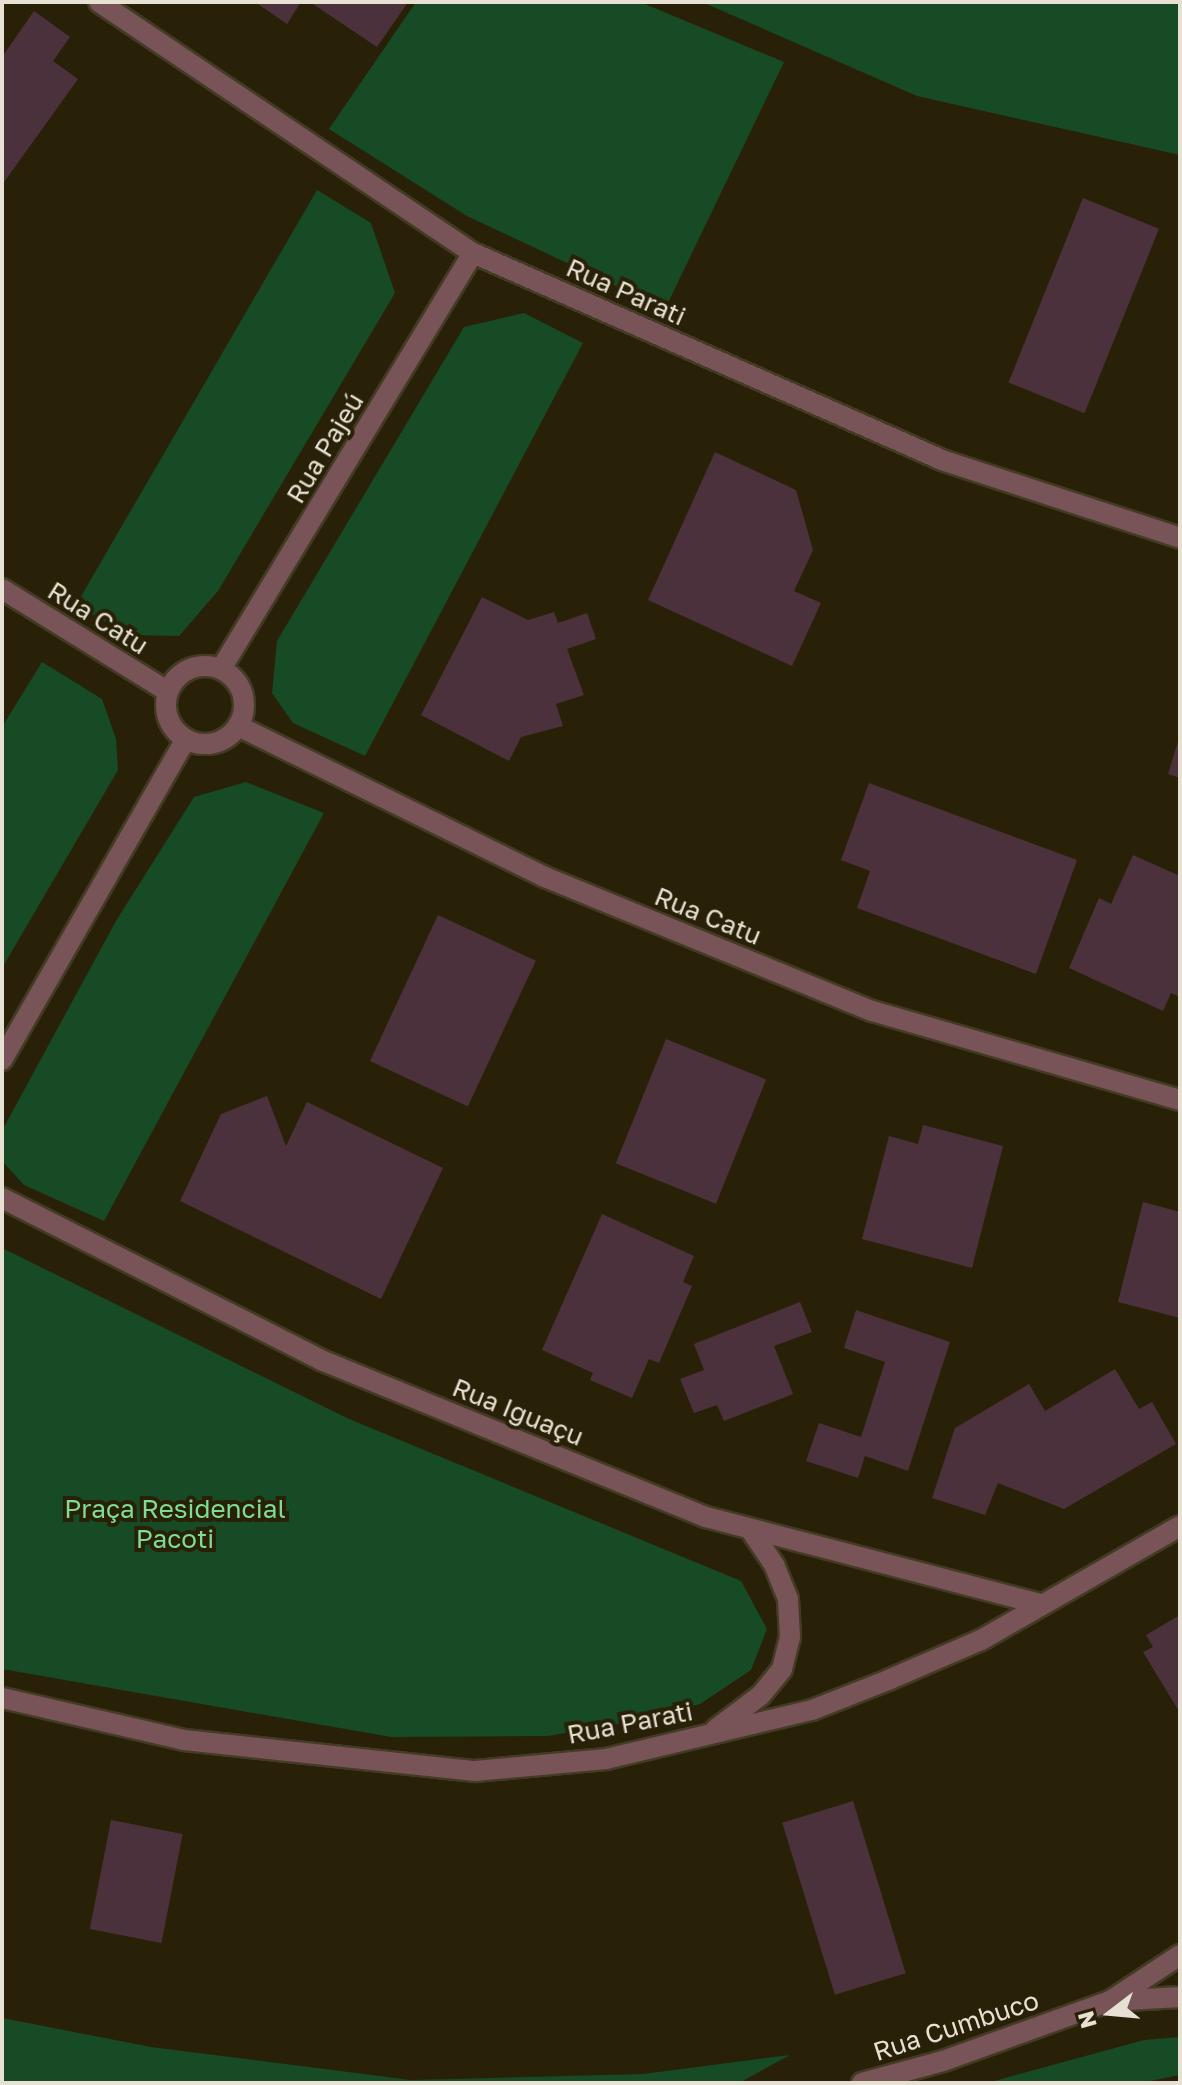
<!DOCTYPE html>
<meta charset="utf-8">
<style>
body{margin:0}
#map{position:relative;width:1182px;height:2085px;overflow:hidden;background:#292008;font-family:"Golos Text",sans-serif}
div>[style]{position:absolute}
.green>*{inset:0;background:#164b25}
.building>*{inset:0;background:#4b313b;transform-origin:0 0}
.roads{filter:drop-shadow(2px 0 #433b24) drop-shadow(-2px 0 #433b24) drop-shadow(0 2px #433b24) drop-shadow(0 -2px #433b24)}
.street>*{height:20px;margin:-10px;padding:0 10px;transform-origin:10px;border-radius:10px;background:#785357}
.street>.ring{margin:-10px;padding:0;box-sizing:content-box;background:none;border:20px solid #785357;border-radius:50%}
span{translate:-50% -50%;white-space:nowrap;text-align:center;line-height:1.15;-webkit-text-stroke:8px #292008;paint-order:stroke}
.street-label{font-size:26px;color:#e6e1d2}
.park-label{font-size:26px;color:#7edd93}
.frame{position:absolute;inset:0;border:4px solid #e6e1d2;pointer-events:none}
.north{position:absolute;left:1070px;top:1973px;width:80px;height:80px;-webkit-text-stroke:6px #292008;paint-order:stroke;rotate:254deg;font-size:22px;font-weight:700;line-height:32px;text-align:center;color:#e6e1d2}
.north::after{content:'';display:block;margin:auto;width:28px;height:36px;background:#e6e1d2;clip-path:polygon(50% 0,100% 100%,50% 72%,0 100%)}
</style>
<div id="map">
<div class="green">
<i style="clip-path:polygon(416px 2px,640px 2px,784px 62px,665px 309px,467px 216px,329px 129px)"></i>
<i style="clip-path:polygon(702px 2px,1180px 2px,1180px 155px,917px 96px)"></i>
<i style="clip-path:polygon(317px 190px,371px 223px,395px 293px,218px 591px,179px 636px,128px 635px,76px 605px)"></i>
<i style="clip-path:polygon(524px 313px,583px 343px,365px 756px,293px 723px,272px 693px,277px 641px,464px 327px)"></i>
<i style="clip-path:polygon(42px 662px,102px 699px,116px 739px,118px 770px,2px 968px,2px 727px)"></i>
<i style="clip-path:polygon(246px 782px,324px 813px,104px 1221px,24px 1185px,3px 1162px,4px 1127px,116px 921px,194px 797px)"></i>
<i style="clip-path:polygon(2px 1248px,349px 1419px,741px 1581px,767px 1629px,751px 1670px,700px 1704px,646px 1719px,548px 1736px,391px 1737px,2px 1669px)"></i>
<i style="clip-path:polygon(2px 2018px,151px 2047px,411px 2080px,643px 2074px,790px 2055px,739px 2083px,2px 2083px)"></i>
<i style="clip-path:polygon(1180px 2037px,1180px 2075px,1140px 2083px,987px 2083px,1144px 2040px)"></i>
</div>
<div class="building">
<i style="clip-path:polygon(255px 2px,301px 2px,287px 24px)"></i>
<i style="clip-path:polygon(310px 2px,408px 2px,377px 47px)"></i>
<i style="clip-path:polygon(34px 11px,70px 37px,53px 61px,78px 79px,2px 185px,2px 57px)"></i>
<i style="left:1083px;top:198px;width:82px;height:199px;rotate:22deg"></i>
<i style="clip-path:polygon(715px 452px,796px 490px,813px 550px,794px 591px,821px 603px,792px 666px,648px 600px)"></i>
<i style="clip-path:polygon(482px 597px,528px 620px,554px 612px,558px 623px,587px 613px,596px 639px,567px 649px,584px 695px,556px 704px,563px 726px,521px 737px,509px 761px,421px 715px)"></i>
<i style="clip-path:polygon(1179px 738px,1180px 738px,1180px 778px,1168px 774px)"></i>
<i style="clip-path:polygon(869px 783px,1077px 860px,1036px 974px,857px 908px,870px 871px,841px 860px)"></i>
<i style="clip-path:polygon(1133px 855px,1180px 876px,1180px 997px,1171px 993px,1163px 1011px,1069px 968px,1099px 898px,1111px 904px)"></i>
<i style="left:438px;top:915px;width:108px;height:161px;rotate:25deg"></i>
<i style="left:666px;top:1039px;width:108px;height:134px;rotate:22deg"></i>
<i style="clip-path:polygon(267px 1096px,286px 1146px,307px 1102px,443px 1168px,381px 1299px,180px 1201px,221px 1114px)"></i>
<i style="clip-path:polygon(923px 1125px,1003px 1146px,972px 1268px,862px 1239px,889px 1136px,918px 1144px)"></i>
<i style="clip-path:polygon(1143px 1202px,1180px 1212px,1180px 1318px,1118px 1302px)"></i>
<i style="clip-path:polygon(602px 1214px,694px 1256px,683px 1282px,692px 1286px,659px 1363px,649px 1359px,632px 1398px,590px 1380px,593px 1373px,542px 1350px)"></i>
<i style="clip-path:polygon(800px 1302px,812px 1332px,774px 1346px,793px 1394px,724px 1421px,717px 1405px,694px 1413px,680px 1379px,704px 1370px,694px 1344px)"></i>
<i style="clip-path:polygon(856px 1310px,950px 1342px,908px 1471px,865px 1456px,858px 1478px,806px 1461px,819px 1423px,861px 1437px,885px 1362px,844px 1348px)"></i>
<i style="clip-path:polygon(1115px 1369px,1139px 1409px,1152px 1402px,1176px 1444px,1064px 1509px,998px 1483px,985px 1515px,932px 1498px,955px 1428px,1029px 1384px,1045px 1411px)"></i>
<i style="clip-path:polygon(1180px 1615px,1180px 1713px,1143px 1652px,1153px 1647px,1146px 1635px)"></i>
<i style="left:853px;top:1801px;width:180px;height:74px;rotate:73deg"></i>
<i style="left:111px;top:1820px;width:73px;height:111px;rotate:11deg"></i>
</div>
<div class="roads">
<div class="street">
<i style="left:99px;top:2px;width:450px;rotate:33.9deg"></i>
<i style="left:473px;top:253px;width:513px;rotate:23.81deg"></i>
<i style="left:942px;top:460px;width:250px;rotate:18.1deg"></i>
<i style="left:2px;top:589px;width:194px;rotate:31.7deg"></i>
<i class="ring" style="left:166px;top:666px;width:58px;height:58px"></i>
<i style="left:221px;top:669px;width:486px;rotate:-58.8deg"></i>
<i style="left:238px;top:726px;width:342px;rotate:26.2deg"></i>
<i style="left:545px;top:877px;width:353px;rotate:22.3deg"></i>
<i style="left:872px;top:1011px;width:321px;rotate:16.1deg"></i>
<i style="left:2px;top:1060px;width:369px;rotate:-60.2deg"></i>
<i style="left:2px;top:1198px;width:358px;rotate:26.9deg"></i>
<i style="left:321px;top:1360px;width:416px;rotate:22.2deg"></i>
<i style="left:706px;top:1517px;width:346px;rotate:14.6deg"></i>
<i style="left:2px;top:1698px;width:187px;rotate:13deg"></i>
<i style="left:184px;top:1740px;width:293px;rotate:6.1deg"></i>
<i style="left:475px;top:1771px;width:132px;rotate:-5.2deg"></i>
<i style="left:606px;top:1759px;width:212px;rotate:-13.4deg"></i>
<i style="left:812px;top:1710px;width:82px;rotate:-21.5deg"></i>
<i style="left:888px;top:1680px;width:101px;rotate:-23.3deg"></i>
<i style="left:981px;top:1640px;width:229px;rotate:-29.8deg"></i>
<i style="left:716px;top:1729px;width:56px;rotate:-37.1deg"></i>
<i style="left:761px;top:1695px;width:33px;rotate:-51deg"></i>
<i style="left:782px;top:1669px;width:33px;rotate:-76deg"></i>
<i style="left:790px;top:1637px;width:38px;rotate:-93deg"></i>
<i style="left:788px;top:1599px;width:35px;rotate:-112deg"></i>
<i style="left:775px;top:1566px;width:45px;rotate:-124deg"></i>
<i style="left:1110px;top:2001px;width:70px;rotate:-3.3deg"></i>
<i style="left:862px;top:2083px;width:84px;rotate:-15.2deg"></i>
<i style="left:943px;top:2061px;width:177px;rotate:-19.8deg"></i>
<i style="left:1110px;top:2001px;width:84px;rotate:-33.3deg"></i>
</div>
</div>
<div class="street-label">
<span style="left:626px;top:292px;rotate:24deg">Rua Parati</span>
<span style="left:325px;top:448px;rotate:-59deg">Rua Pajeú</span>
<span style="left:98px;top:618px;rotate:32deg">Rua Catu</span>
<span style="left:708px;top:916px;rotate:22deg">Rua Catu</span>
<span style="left:518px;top:1412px;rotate:22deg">Rua Iguaçu</span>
<span style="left:630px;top:1723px;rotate:-11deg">Rua Parati</span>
<span style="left:956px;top:2026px;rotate:-18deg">Rua Cumbuco</span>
</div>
<div class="park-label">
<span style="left:175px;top:1524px">Praça Residencial<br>Pacoti</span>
</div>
<div class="frame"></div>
<div class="north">N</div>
</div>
